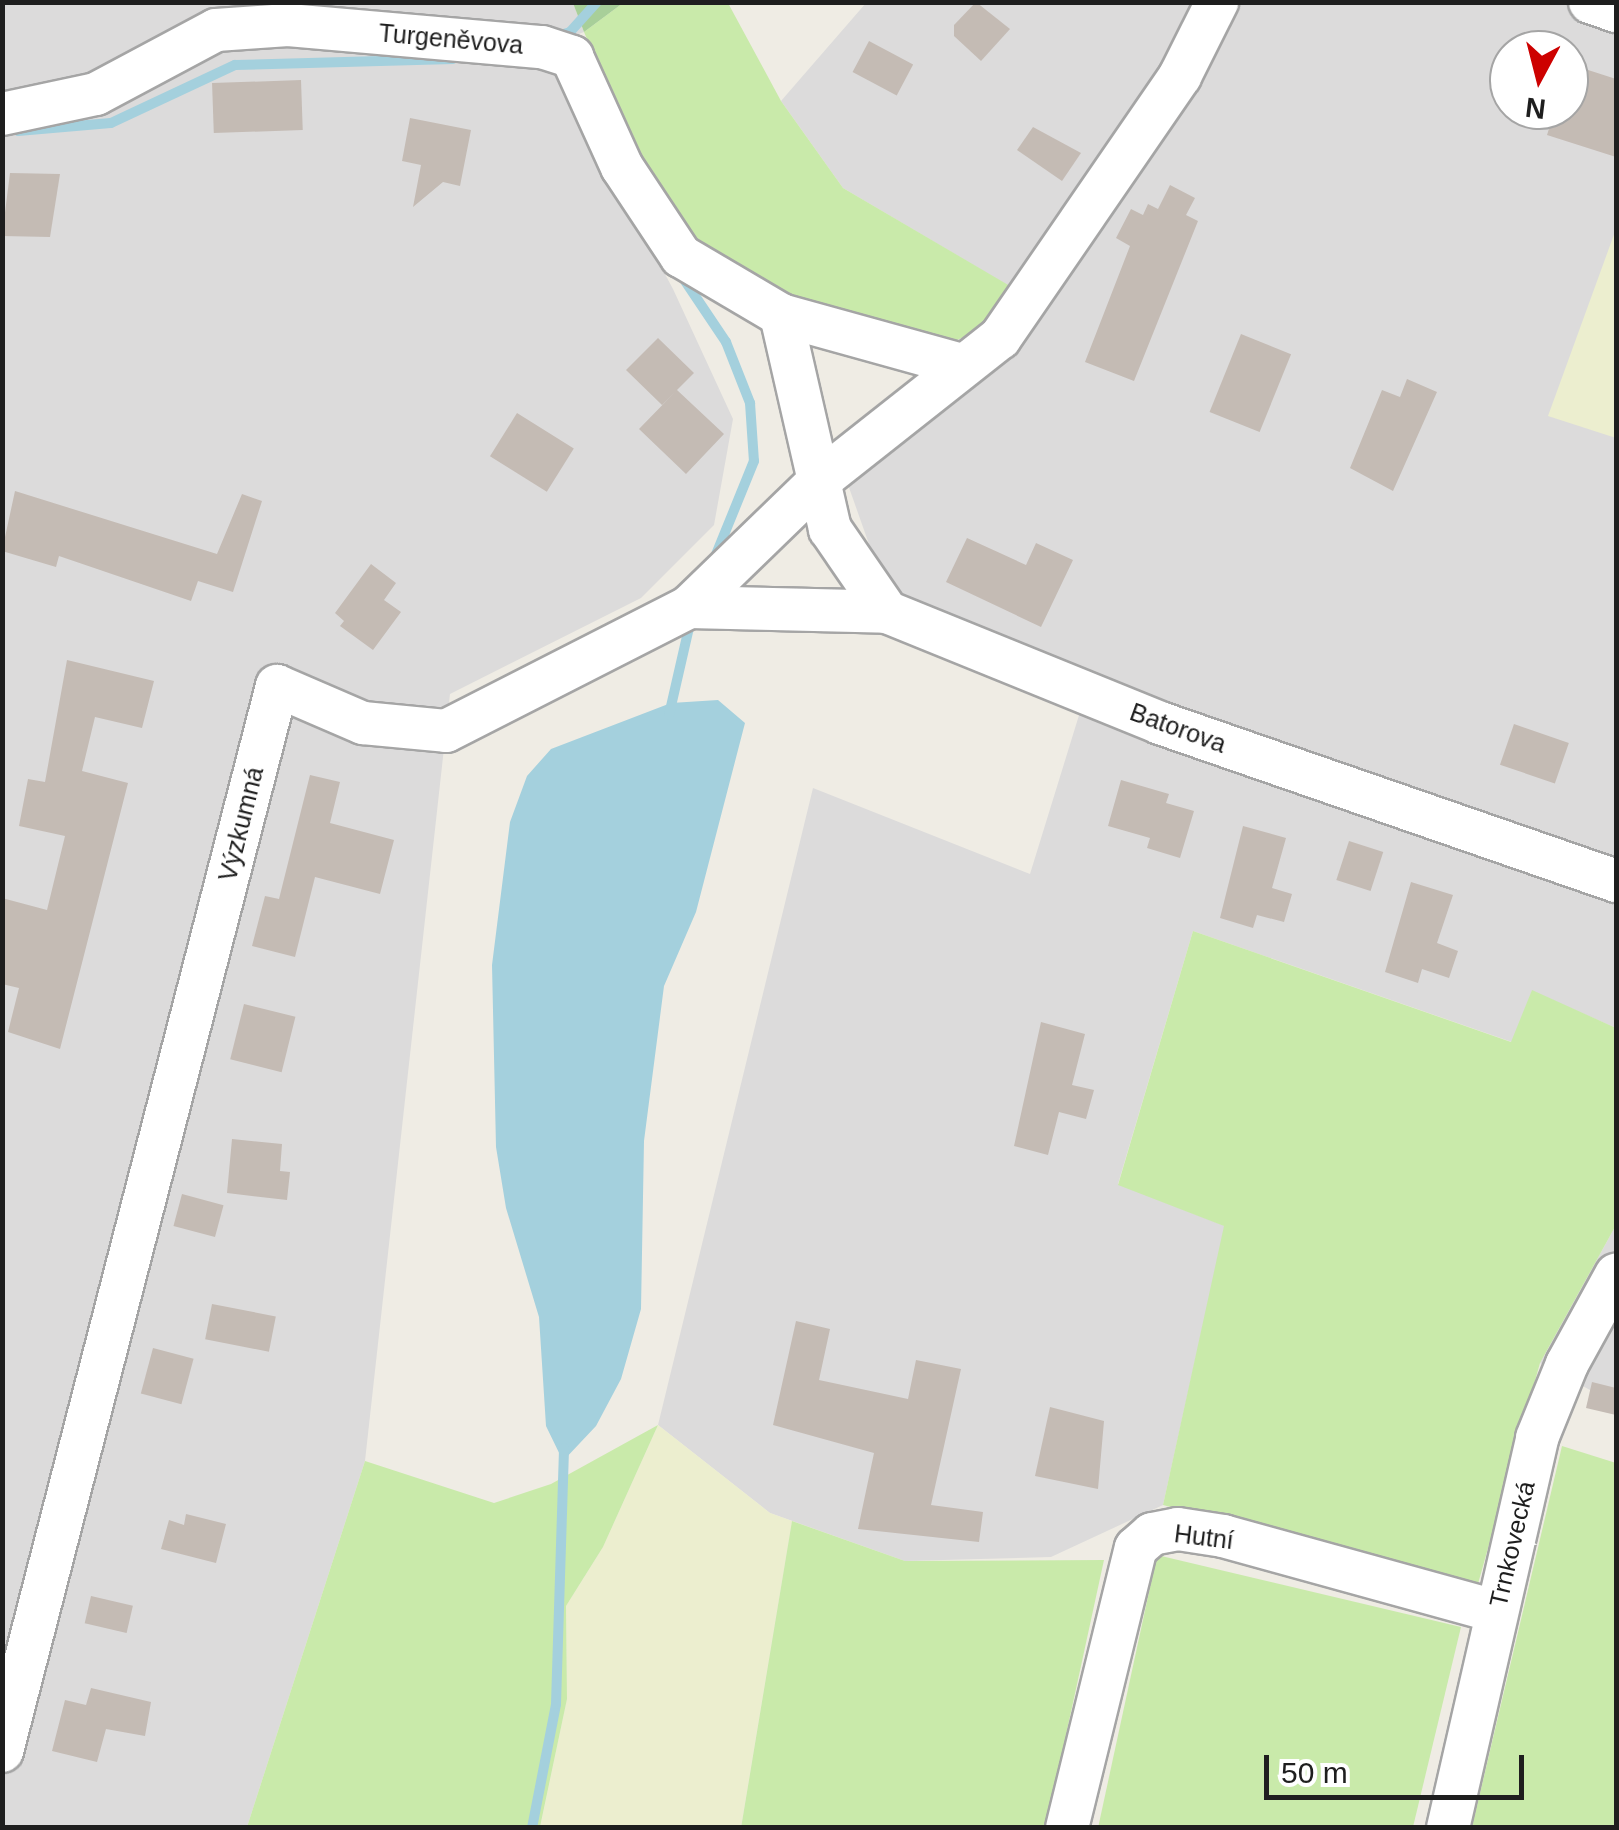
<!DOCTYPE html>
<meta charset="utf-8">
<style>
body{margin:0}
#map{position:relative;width:1619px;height:1830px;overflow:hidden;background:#efece4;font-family:Arial,sans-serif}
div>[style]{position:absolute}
.residential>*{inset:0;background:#dcdbdb}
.farmland>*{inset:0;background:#eceecf}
.grass>*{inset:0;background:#c9eaaa}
.forest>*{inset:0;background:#a8cf99}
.water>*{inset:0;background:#a4d0dd}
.stream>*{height:10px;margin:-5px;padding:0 5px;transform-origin:5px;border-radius:5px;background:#a4d0dd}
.building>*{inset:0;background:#c4bbb4;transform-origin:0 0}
.roads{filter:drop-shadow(2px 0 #a5a5a5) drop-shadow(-2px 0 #a5a5a5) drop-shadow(0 2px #a5a5a5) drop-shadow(0 -2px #a5a5a5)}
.minor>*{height:42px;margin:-21px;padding:0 21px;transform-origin:21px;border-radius:21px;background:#fff}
span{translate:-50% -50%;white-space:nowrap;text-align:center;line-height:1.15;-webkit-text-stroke:10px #fff;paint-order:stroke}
.street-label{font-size:25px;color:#1e1e1e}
.frame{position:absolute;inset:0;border:5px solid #1e1e1e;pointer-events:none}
.north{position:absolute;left:1489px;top:30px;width:100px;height:100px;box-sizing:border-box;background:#fff;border:2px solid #a5a5a5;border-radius:50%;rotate:187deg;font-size:28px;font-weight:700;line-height:40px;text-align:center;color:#1e1e1e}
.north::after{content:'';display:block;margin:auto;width:35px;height:45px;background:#cd0100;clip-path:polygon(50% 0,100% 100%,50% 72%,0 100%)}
.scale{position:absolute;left:1264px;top:1755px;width:260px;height:45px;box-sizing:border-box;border:5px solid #1e1e1e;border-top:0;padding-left:12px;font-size:30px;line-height:35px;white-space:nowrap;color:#1e1e1e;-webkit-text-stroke:8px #fff;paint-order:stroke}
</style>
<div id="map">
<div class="residential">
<i style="clip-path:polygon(evenodd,1558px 2px,1616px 20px,1616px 1028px,1532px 991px,1512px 1042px,1193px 931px,1118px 1184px,1225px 1226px,1163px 1505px,1051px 1557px,905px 1561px,770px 1513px,658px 1425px,813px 788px,1030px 874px,1080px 712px,904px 643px,835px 448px,988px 325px,1009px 286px,843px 188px,781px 101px,866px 3px,1558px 2px,1509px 50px,1569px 50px,1569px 110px,1509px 110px,1509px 50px)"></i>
<i style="clip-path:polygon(3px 3px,573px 3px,584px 32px,543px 47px,673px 289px,733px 419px,714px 525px,641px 598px,450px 694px,365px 1461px,247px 1827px,3px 1828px)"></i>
<i style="clip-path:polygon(1616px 1225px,1616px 1404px,1540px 1363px)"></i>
</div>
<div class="farmland">
<i style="clip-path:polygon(1616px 229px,1616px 438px,1548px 416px)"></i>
<i style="clip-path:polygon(658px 1425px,770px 1513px,792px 1521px,741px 1827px,540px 1828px,567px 1699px,566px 1606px,603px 1547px)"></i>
</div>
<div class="grass">
<i style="clip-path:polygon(623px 3px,728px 3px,781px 101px,843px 188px,1010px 286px,988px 325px,939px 349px,783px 304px,686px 241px,647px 180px,584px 32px)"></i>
<i style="clip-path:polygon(1193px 931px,1511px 1042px,1532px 990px,1616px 1028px,1616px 1225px,1540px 1363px,1476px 1591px,1163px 1505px,1224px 1226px,1118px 1185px)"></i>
<i style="clip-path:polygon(658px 1425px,603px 1547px,566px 1606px,567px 1699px,540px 1827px,247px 1827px,365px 1461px,494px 1503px,551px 1484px)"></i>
<i style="clip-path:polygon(1562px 1446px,1616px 1463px,1616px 1827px,1472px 1827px)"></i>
<i style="clip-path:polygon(792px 1521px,905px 1561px,1104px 1560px,1046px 1827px,741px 1828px)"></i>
<i style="clip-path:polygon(1157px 1555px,1461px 1627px,1413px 1827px,1098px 1828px)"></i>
</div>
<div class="forest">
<i style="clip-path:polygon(573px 3px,623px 3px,584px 32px)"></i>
</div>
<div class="water">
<i style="clip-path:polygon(718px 700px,745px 723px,696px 912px,664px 986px,644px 1141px,641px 1309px,621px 1379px,596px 1426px,563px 1461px,546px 1426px,539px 1317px,506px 1208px,496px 1147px,492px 965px,510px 822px,527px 776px,551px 749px,671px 703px)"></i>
</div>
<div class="stream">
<i style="left:557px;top:36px;width:14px;rotate:-17deg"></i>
<i style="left:570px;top:32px;width:40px;rotate:-48deg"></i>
<i style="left:18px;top:131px;width:93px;rotate:-4.9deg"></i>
<i style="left:111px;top:123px;width:137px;rotate:-25.1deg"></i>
<i style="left:235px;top:65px;width:218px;rotate:-1.6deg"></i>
<i style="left:681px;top:275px;width:81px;rotate:56.1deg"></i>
<i style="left:726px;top:342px;width:66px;rotate:68.5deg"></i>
<i style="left:750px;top:403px;width:58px;rotate:86.1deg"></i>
<i style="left:754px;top:461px;width:109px;rotate:112.1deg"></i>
<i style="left:669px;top:715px;width:98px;rotate:-77.1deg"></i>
<i style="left:532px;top:1828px;width:126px;rotate:-79deg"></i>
<i style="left:556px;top:1704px;width:256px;rotate:-88.2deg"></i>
</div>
<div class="building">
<i style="clip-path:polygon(976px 2px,1010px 29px,981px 61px,954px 36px,954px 25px)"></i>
<i style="left:869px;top:41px;width:50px;height:35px;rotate:28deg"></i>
<i style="clip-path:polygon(1585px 69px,1616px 79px,1616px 157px,1547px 135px,1555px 110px,1569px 110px,1569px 82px)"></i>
<i style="left:301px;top:80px;width:50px;height:89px;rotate:88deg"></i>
<i style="clip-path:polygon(410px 118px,471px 130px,460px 186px,443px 182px,413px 207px,421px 165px,402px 161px)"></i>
<i style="clip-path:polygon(1033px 127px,1081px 153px,1062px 181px,1017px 150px)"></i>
<i style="clip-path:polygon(10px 173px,60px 174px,50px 237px,2px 236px)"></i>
<i style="clip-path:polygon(1170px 185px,1195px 198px,1186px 215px,1198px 221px,1134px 381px,1085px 362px,1130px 246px,1116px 238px,1131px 209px,1143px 215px,1148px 204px,1158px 209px)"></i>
<i style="left:1241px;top:334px;width:54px;height:84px;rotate:22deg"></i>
<i style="clip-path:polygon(658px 338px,694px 373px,677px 390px,724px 434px,686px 474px,639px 429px,676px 391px,662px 405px,626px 370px)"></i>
<i style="clip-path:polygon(1407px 379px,1437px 392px,1393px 491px,1350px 468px,1382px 390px,1400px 397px)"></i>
<i style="left:517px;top:413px;width:67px;height:51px;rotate:32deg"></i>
<i style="clip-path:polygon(15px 491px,217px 554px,242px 494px,262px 501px,233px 592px,198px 581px,191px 601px,59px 556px,56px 567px,2px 551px)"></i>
<i style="clip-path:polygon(967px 538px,1026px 565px,1036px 543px,1073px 560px,1041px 627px,946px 582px)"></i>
<i style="clip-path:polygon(371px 564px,396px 583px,384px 600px,401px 612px,373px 650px,340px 626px,344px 621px,335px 613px)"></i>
<i style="clip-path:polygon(67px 660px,154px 681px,142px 728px,95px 717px,82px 771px,128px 783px,60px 1049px,8px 1032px,19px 988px,2px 984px,2px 898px,47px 910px,65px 836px,19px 826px,28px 779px,45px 782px)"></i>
<i style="left:1514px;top:724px;width:58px;height:43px;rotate:19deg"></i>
<i style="clip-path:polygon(310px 775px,340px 782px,330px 823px,394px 840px,380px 894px,315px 877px,295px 957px,252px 946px,265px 896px,279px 899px)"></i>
<i style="clip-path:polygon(1121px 780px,1169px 794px,1166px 803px,1194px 811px,1180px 858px,1147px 848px,1150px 838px,1108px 826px)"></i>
<i style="clip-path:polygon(1243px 826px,1286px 838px,1272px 888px,1292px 894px,1284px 922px,1257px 915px,1253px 928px,1220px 918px)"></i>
<i style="left:1349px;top:841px;width:36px;height:41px;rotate:18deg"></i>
<i style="clip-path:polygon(1411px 882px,1453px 895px,1437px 943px,1458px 951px,1449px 978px,1422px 969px,1418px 983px,1385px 972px)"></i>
<i style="left:244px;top:1004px;width:53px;height:57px;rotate:14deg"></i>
<i style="clip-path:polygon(1041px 1022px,1085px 1034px,1072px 1085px,1094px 1090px,1086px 1119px,1059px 1112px,1048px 1155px,1014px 1146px)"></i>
<i style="clip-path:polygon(232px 1139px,282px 1144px,280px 1171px,290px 1172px,287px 1200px,227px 1193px)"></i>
<i style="left:182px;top:1194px;width:43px;height:33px;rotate:15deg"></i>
<i style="left:212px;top:1304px;width:65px;height:36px;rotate:11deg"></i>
<i style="clip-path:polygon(796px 1321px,830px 1329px,819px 1380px,908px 1399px,916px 1360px,961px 1369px,931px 1505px,983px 1512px,979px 1542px,858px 1529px,874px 1453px,773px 1425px)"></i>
<i style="left:153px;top:1348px;width:42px;height:47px;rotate:15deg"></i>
<i style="clip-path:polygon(1592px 1382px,1616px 1388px,1616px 1415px,1586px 1408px)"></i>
<i style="clip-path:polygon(1050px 1407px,1104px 1421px,1098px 1489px,1035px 1476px)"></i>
<i style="clip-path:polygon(186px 1514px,226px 1524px,216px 1563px,161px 1549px,169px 1520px,184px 1525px)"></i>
<i style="left:91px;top:1596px;width:43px;height:28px;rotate:13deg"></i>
<i style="clip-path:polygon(91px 1688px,151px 1702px,145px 1736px,106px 1729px,97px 1762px,52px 1751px,65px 1700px,86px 1705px)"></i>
</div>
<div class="roads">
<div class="minor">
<i style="left:1590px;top:2px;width:28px;rotate:19deg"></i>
<i style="left:2px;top:114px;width:96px;rotate:-12deg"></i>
<i style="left:96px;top:94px;width:136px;rotate:-28.1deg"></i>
<i style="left:216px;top:30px;width:72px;rotate:-4deg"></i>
<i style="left:288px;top:25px;width:255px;rotate:5deg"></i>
<i style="left:542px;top:47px;width:32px;rotate:18deg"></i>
<i style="left:572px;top:57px;width:121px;rotate:65.6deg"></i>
<i style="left:622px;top:167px;width:107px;rotate:56.5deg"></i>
<i style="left:681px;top:256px;width:116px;rotate:30.5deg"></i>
<i style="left:781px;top:315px;width:187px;rotate:15.5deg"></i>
<i style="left:781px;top:315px;width:220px;rotate:77.1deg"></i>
<i style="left:830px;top:529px;width:101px;rotate:55.5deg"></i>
<i style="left:887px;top:612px;width:295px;rotate:22.1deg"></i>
<i style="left:1160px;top:723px;width:483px;rotate:19.1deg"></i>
<i style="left:689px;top:607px;width:198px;rotate:1.4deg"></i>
<i style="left:2px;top:1751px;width:1100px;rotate:-75.52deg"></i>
<i style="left:277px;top:686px;width:94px;rotate:23.3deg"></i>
<i style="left:363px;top:723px;width:83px;rotate:5.5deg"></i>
<i style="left:446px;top:731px;width:273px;rotate:-27deg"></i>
<i style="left:689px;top:607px;width:182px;rotate:-44.1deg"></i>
<i style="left:820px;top:480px;width:229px;rotate:-38.3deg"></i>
<i style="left:1000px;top:338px;width:318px;rotate:-55.5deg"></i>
<i style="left:1180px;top:76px;width:83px;rotate:-63.4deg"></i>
<i style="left:1067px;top:1828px;width:288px;rotate:-76.2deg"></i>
<i style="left:1136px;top:1548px;width:21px;rotate:-41deg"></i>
<i style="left:1152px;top:1534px;width:26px;rotate:-11deg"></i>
<i style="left:1178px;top:1529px;width:46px;rotate:8.8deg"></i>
<i style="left:1223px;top:1536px;width:283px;rotate:15.4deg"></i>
<i style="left:1448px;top:1828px;width:400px;rotate:-77.1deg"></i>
<i style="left:1537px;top:1438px;width:80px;rotate:-67.9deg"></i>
<i style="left:1567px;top:1364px;width:102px;rotate:-61.2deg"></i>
</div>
</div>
<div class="street-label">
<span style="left:451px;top:39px;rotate:5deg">Turgeněvova</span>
<span style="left:1178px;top:728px;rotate:20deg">Batorova</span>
<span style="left:241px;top:824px;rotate:-76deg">Výzkumná</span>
<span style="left:1204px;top:1537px;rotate:7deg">Hutní</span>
<span style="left:1512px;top:1544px;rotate:-77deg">Trnkovecká</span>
</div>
<div class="frame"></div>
<div class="north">N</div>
<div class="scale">50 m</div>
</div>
